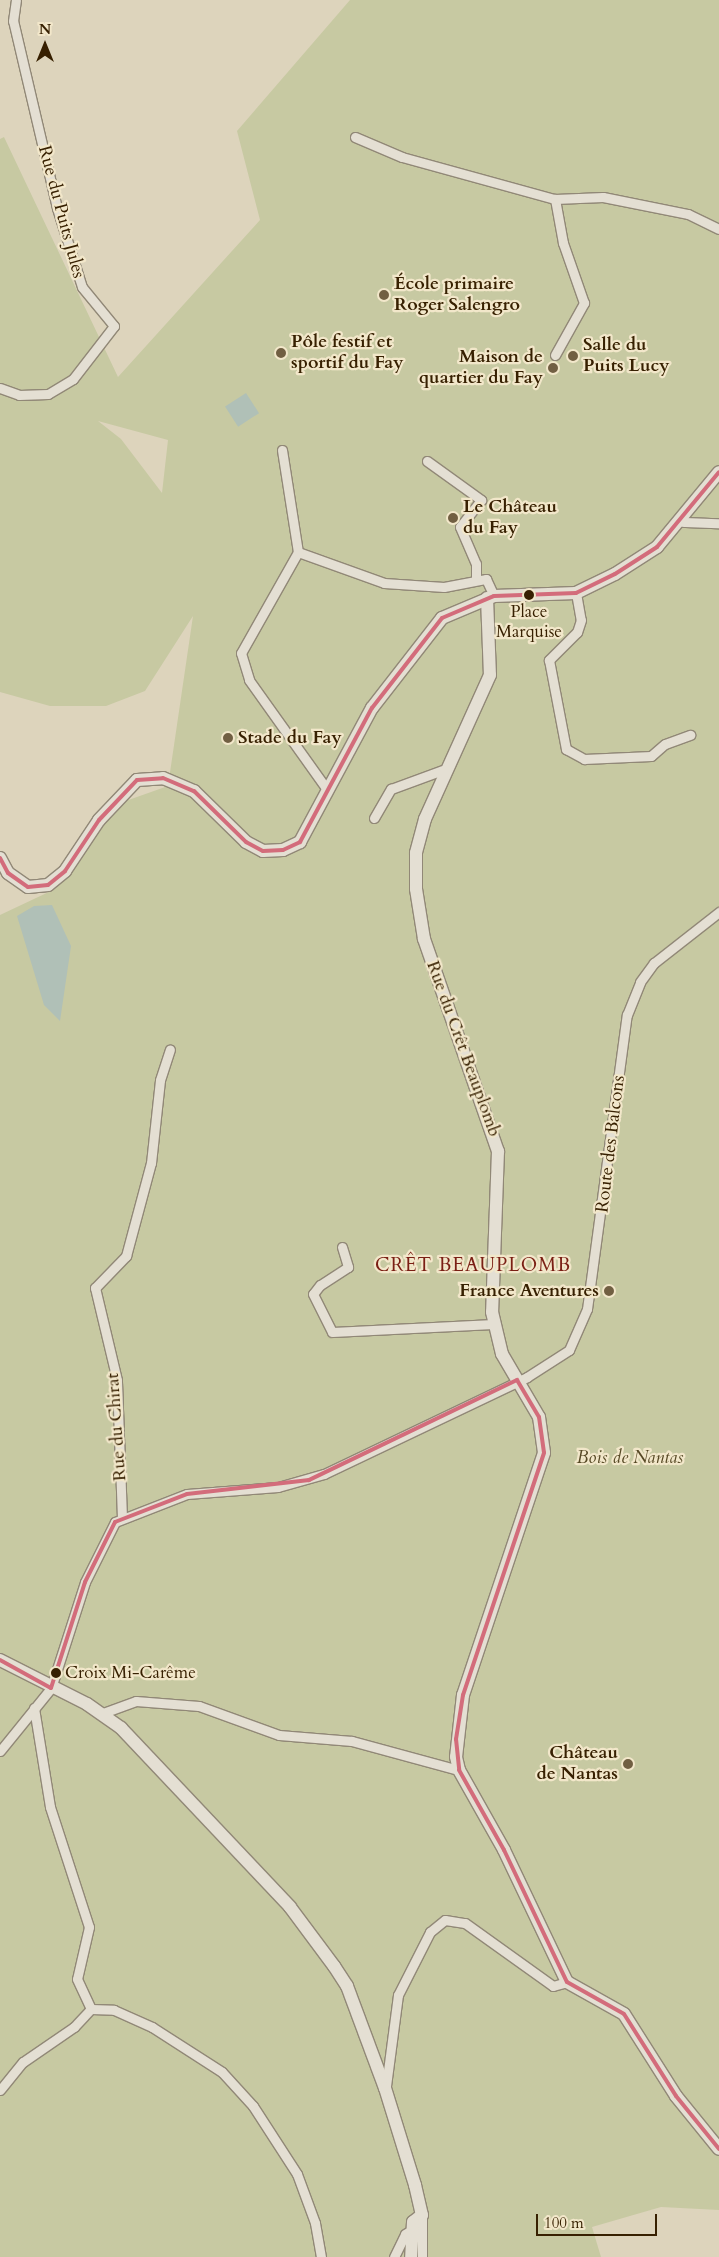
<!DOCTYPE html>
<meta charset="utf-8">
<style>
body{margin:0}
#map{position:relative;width:719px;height:2257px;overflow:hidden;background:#ddd4bc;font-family:Cardo,serif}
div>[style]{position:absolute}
.green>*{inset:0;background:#c7c9a2}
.water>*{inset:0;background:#b0c0b7;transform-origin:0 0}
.roads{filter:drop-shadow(1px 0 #918877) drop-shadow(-1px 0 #918877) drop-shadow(0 1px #918877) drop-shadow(0 -1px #918877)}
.street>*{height:9px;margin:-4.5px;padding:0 4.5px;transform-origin:4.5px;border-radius:4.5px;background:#e4dfd3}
.secondary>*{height:12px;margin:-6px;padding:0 6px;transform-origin:6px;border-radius:6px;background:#e4dfd3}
.bus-1>*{height:4px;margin:-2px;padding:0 2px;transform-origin:2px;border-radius:2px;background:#d36c7b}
.dots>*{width:14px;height:14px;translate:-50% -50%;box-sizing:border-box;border:2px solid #f2e7ca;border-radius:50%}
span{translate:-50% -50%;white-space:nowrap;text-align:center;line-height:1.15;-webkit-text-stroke:4.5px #f2e7ca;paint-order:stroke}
.bus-label{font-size:17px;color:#372001}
.left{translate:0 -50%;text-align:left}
.street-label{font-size:18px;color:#372001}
.poi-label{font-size:18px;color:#372001;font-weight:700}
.right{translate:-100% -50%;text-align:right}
.park-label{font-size:18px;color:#564824;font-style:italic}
.neighbourhood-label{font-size:19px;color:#7a1f14;letter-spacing:1px}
.north{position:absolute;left:20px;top:20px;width:50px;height:50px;-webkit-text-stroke:4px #f2e7ca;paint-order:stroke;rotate:0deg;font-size:14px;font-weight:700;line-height:20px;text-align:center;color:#372001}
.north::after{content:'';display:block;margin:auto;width:18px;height:22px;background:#372001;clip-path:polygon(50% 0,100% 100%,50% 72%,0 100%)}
.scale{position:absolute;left:536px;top:2214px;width:121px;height:22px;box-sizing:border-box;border:2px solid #372001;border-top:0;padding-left:6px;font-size:15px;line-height:18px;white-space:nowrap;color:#372001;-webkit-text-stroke:4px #f2e7ca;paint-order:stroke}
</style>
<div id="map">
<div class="green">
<i style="clip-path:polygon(evenodd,350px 0,719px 0,719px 2210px,661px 2207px,592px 2227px,601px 2257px,0 2257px,0 915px,53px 890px,120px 803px,168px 786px,193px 616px,145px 691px,106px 706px,50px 706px,0 692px,0 139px,4px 137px,118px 377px,260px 220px,237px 131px,350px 0,98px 421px,168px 440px,162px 493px,121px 439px,98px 421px)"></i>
</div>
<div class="water">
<i style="left:246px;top:393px;width:24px;height:25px;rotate:57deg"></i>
<i style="clip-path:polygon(52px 905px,71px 946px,60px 1021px,44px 1005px,17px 916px,34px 906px)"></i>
</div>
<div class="roads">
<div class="street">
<i style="left:355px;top:137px;width:51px;rotate:23.1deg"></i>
<i style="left:402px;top:157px;width:159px;rotate:15.4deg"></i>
<i style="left:555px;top:355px;width:60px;rotate:-60.9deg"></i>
<i style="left:584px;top:303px;width:64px;rotate:-109.3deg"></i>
<i style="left:563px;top:243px;width:45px;rotate:-100.3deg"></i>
<i style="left:555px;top:199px;width:48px;rotate:-2.4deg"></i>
<i style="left:603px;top:197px;width:87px;rotate:11.3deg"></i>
<i style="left:688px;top:214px;width:34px;rotate:26deg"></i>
<i style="left:0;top:388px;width:20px;rotate:20deg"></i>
<i style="left:19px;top:395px;width:29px;rotate:-2deg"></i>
<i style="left:48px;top:394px;width:29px;rotate:-31deg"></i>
<i style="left:73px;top:379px;width:67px;rotate:-52.3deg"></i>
<i style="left:114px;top:326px;width:50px;rotate:-129.4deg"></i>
<i style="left:82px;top:287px;width:83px;rotate:-107.6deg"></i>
<i style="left:57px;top:208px;width:192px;rotate:-103.2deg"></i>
<i style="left:13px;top:21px;width:21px;rotate:-82deg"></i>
<i style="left:282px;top:450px;width:103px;rotate:81.1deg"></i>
<i style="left:298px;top:552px;width:91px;rotate:19.8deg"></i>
<i style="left:384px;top:583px;width:60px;rotate:3.8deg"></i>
<i style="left:444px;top:587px;width:43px;rotate:-10.8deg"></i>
<i style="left:486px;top:579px;width:19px;rotate:65deg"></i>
<i style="left:427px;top:461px;width:67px;rotate:35.8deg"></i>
<i style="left:481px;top:500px;width:34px;rotate:128deg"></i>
<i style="left:460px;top:527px;width:40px;rotate:66.6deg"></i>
<i style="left:476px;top:564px;width:13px;rotate:90deg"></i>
<i style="left:683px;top:522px;width:36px;rotate:2deg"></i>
<i style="left:298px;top:552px;width:116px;rotate:119.4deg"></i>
<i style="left:241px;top:653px;width:28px;rotate:73deg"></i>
<i style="left:249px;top:680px;width:133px;rotate:54.5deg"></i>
<i style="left:576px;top:593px;width:27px;rotate:80deg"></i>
<i style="left:581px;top:620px;width:13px;rotate:108deg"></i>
<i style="left:577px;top:632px;width:40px;rotate:135deg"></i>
<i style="left:549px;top:660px;width:91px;rotate:79.2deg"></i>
<i style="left:566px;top:749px;width:21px;rotate:29deg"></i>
<i style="left:584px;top:759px;width:67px;rotate:-2.6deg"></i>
<i style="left:651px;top:756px;width:18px;rotate:-41deg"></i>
<i style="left:665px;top:744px;width:27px;rotate:-20deg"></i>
<i style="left:374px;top:818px;width:34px;rotate:-60deg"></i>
<i style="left:391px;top:789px;width:55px;rotate:-20.1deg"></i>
<i style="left:342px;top:1247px;width:21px;rotate:73deg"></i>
<i style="left:348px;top:1267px;width:33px;rotate:147deg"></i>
<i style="left:320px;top:1285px;width:11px;rotate:128deg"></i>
<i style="left:313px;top:1294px;width:42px;rotate:63.4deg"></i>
<i style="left:332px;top:1332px;width:162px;rotate:-2.8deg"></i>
<i style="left:122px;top:1518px;width:138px;rotate:-92.1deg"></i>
<i style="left:117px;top:1380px;width:95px;rotate:-103.4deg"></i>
<i style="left:95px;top:1288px;width:45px;rotate:-45.9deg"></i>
<i style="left:126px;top:1256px;width:96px;rotate:-75deg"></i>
<i style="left:151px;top:1163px;width:83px;rotate:-83.8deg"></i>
<i style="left:160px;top:1080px;width:32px;rotate:-72deg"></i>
<i style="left:34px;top:1708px;width:100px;rotate:80.8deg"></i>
<i style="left:50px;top:1807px;width:126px;rotate:72deg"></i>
<i style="left:89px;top:1927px;width:53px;rotate:103deg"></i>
<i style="left:77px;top:1979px;width:33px;rotate:65deg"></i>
<i style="left:91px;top:2009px;width:23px;rotate:2deg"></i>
<i style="left:114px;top:2010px;width:42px;rotate:24.1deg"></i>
<i style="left:152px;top:2027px;width:83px;rotate:32.7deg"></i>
<i style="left:222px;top:2072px;width:46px;rotate:47.6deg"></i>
<i style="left:253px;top:2106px;width:81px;rotate:57.1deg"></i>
<i style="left:297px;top:2174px;width:52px;rotate:69.8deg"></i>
<i style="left:315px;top:2223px;width:35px;rotate:80deg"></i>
<i style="left:103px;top:1713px;width:35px;rotate:-20deg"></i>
<i style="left:136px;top:1701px;width:63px;rotate:4.5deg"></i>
<i style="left:199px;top:1706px;width:85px;rotate:19.9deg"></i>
<i style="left:279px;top:1735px;width:73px;rotate:4.7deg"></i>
<i style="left:352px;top:1741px;width:111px;rotate:15.2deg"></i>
<i style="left:0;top:1751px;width:81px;rotate:-51deg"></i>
<i style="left:51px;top:1688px;width:111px;rotate:-72.2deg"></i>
<i style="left:85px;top:1582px;width:67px;rotate:-63.4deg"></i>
<i style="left:115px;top:1522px;width:77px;rotate:-21.3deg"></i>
<i style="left:187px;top:1494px;width:91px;rotate:-4.4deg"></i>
<i style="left:278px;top:1487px;width:48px;rotate:-15.8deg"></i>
<i style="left:324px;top:1474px;width:225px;rotate:-25.5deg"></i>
<i style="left:527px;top:1377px;width:50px;rotate:-32.7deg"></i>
<i style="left:569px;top:1350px;width:45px;rotate:-66.3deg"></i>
<i style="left:587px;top:1309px;width:297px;rotate:-82.3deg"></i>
<i style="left:627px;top:1015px;width:35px;rotate:-68deg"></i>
<i style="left:640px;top:982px;width:24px;rotate:-54deg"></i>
<i style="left:654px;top:963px;width:83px;rotate:-38.1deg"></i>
<i style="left:386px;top:2086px;width:92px;rotate:-82.5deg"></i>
<i style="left:398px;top:1995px;width:71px;rotate:-63.1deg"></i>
<i style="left:430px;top:1932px;width:19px;rotate:-39deg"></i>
<i style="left:445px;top:1920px;width:20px;rotate:9deg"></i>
<i style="left:465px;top:1923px;width:108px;rotate:35.6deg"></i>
<i style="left:553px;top:1986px;width:15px;rotate:-16deg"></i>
<i style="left:0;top:2090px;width:36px;rotate:-51deg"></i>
<i style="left:23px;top:2062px;width:62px;rotate:-34.5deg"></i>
<i style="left:74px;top:2027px;width:25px;rotate:-47deg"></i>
<i style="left:422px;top:2215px;width:42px;rotate:90deg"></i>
<i style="left:394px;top:2257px;width:25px;rotate:-64deg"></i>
<i style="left:405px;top:2234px;width:8px;rotate:-30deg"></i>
</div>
<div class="secondary">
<i style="left:487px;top:598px;width:77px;rotate:87.8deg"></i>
<i style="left:490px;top:675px;width:158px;rotate:114.3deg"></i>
<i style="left:425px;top:819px;width:35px;rotate:105deg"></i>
<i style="left:416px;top:853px;width:36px;rotate:90deg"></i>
<i style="left:416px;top:889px;width:51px;rotate:80.9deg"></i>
<i style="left:424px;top:939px;width:225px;rotate:70.8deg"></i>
<i style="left:498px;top:1151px;width:161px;rotate:92.1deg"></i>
<i style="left:492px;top:1312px;width:43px;rotate:76.6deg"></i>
<i style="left:502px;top:1354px;width:73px;rotate:59.6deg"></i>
<i style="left:539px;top:1417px;width:36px;rotate:82deg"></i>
<i style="left:544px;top:1453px;width:255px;rotate:108.5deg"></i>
<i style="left:463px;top:1695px;width:62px;rotate:96.4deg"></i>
<i style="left:456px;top:1757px;width:13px;rotate:77deg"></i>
<i style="left:459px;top:1770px;width:92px;rotate:60.6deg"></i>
<i style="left:504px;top:1850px;width:146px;rotate:64.5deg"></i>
<i style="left:567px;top:1982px;width:65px;rotate:29.3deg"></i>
<i style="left:624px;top:2014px;width:97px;rotate:57.6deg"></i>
<i style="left:676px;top:2096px;width:68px;rotate:50.9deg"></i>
<i style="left:0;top:858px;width:17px;rotate:62deg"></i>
<i style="left:8px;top:873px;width:24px;rotate:35deg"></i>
<i style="left:28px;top:887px;width:20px;rotate:-6deg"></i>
<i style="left:48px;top:885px;width:22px;rotate:-39deg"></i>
<i style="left:65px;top:871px;width:61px;rotate:-56.3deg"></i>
<i style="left:99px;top:820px;width:55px;rotate:-46.5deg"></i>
<i style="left:137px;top:780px;width:26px;rotate:-4deg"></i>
<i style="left:163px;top:778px;width:34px;rotate:23deg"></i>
<i style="left:194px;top:791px;width:73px;rotate:44.4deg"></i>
<i style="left:246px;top:842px;width:19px;rotate:28deg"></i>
<i style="left:263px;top:851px;width:20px;rotate:-3deg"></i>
<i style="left:283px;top:850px;width:19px;rotate:-25deg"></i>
<i style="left:300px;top:842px;width:152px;rotate:-61.8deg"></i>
<i style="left:372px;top:708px;width:114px;rotate:-52.1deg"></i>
<i style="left:442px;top:618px;width:56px;rotate:-22.9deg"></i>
<i style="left:494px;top:596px;width:82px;rotate:-2.1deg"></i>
<i style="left:576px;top:593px;width:43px;rotate:-26deg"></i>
<i style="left:615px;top:574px;width:50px;rotate:-32.7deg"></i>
<i style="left:657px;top:547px;width:97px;rotate:-50.4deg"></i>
<i style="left:0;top:1660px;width:97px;rotate:26.8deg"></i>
<i style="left:87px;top:1704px;width:42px;rotate:35.2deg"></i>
<i style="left:121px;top:1728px;width:246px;rotate:46.6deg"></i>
<i style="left:290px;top:1907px;width:74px;rotate:53.3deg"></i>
<i style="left:334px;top:1966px;width:24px;rotate:57deg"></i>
<i style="left:347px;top:1986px;width:109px;rotate:69.6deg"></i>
<i style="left:385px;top:2088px;width:102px;rotate:72.8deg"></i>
<i style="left:415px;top:2185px;width:31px;rotate:77deg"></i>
<i style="left:422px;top:2215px;width:11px;rotate:142deg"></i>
<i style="left:413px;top:2222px;width:35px;rotate:93deg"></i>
</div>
</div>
<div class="bus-1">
<i style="left:0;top:858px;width:17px;rotate:62deg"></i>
<i style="left:8px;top:873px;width:24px;rotate:35deg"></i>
<i style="left:28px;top:887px;width:20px;rotate:-6deg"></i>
<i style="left:48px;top:885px;width:22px;rotate:-39deg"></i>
<i style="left:65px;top:871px;width:61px;rotate:-56.3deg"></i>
<i style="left:99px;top:820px;width:55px;rotate:-46.5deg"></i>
<i style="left:137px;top:780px;width:26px;rotate:-4deg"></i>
<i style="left:163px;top:778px;width:34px;rotate:23deg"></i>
<i style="left:194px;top:791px;width:73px;rotate:44.4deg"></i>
<i style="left:246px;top:842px;width:19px;rotate:28deg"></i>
<i style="left:263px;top:851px;width:20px;rotate:-3deg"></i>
<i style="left:283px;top:850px;width:19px;rotate:-25deg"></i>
<i style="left:300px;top:842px;width:152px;rotate:-61.8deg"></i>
<i style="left:372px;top:708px;width:114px;rotate:-52.1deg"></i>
<i style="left:442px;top:618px;width:56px;rotate:-22.9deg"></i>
<i style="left:494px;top:596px;width:82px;rotate:-2.1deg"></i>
<i style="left:576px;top:593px;width:43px;rotate:-26deg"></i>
<i style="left:615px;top:574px;width:50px;rotate:-32.7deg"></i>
<i style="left:657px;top:547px;width:97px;rotate:-50.4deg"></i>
<i style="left:517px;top:1380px;width:43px;rotate:59.3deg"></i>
<i style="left:539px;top:1417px;width:36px;rotate:82deg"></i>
<i style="left:544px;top:1453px;width:255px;rotate:108.5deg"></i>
<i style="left:463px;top:1695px;width:45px;rotate:99deg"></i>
<i style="left:456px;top:1739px;width:31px;rotate:84deg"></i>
<i style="left:459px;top:1770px;width:92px;rotate:60.6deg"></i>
<i style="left:504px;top:1850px;width:146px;rotate:64.5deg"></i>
<i style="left:567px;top:1982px;width:65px;rotate:29.3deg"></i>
<i style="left:624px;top:2014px;width:97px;rotate:57.6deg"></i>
<i style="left:676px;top:2096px;width:68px;rotate:50.9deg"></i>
<i style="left:0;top:1660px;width:58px;rotate:28.8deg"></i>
<i style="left:51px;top:1688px;width:111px;rotate:-72.2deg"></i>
<i style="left:85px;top:1582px;width:67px;rotate:-63.4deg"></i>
<i style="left:115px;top:1522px;width:77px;rotate:-21.3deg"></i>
<i style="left:187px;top:1494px;width:123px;rotate:-6.5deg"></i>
<i style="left:309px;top:1480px;width:231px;rotate:-25.7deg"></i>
</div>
<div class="dots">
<i style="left:384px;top:295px;background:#715f42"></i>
<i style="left:281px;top:353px;background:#715f42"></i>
<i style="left:573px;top:356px;background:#715f42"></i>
<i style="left:553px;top:368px;background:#715f42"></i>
<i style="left:453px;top:518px;background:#715f42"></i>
<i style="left:529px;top:595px;background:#372001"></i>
<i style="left:228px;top:738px;background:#715f42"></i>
<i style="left:609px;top:1291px;background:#715f42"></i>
<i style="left:56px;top:1673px;background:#372001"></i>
<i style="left:628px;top:1764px;background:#715f42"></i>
</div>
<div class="bus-label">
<span style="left:529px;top:622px">Place<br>Marquise</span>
<span class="left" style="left:65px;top:1673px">Croix Mi-Carême</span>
</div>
<div class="street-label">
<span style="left:61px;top:212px;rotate:75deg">Rue du Puits Jules</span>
<span style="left:463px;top:1049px;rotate:70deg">Rue du Crêt Beauplomb</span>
<span style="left:611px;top:1144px;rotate:-83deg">Route des Balcons</span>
<span style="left:117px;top:1427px;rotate:-94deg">Rue du Chirat</span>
</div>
<div class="poi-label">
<span class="left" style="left:394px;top:295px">École primaire<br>Roger Salengro</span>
<span class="left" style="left:291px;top:353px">Pôle festif et<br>sportif du Fay</span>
<span class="left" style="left:583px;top:356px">Salle du<br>Puits Lucy</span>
<span class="right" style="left:543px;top:368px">Maison de<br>quartier du Fay</span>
<span class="left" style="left:463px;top:518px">Le Château<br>du Fay</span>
<span class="left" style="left:238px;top:738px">Stade du Fay</span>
<span class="right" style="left:599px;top:1291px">France Aventures</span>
<span class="right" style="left:618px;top:1764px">Château<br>de Nantas</span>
</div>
<div class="park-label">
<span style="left:630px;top:1458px">Bois de Nantas</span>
</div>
<div class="neighbourhood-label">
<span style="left:473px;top:1266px">CRÊT BEAUPLOMB</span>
</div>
<div class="north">N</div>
<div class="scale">100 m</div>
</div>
